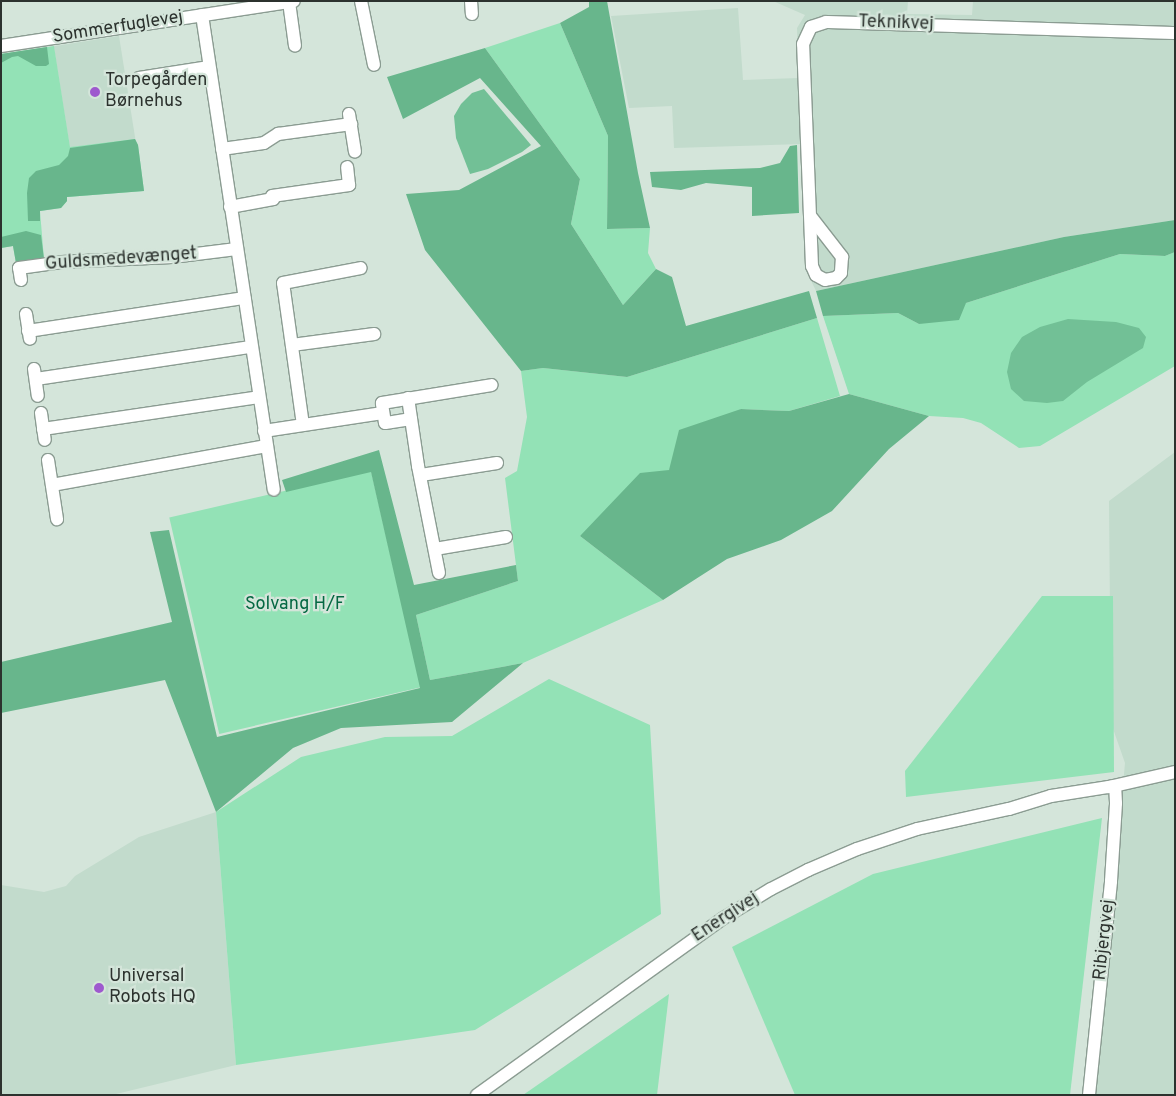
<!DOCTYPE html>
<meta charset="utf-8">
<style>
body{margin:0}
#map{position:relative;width:1176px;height:1096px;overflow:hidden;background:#d4e5da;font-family:Overpass,sans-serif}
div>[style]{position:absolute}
.built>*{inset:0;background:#c2dbcc;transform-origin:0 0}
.green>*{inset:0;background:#93e2b6;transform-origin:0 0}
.forest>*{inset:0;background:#68b68c}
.water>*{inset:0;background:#72c096}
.roads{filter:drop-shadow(1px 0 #8b9c92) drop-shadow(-1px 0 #8b9c92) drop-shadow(0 1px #8b9c92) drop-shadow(0 -1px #8b9c92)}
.minor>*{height:12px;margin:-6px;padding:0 6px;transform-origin:6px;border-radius:6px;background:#fff}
.dots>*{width:14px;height:14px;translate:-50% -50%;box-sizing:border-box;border:2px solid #d4e5da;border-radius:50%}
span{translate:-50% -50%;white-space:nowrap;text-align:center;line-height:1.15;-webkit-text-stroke:4.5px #d4e5da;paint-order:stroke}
.street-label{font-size:18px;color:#2c322e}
.poi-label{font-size:18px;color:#2c322e}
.left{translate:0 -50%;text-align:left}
.park-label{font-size:18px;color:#046842}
.frame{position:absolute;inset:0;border:2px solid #2c322e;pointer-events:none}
</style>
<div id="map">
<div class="built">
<i style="clip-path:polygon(773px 1px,908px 1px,907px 14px,972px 15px,973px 1px,1175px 1px,1175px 220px,1064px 237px,816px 291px,805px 268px,802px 144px,674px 148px,672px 106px,629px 108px,611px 16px,738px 8px,743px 80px,799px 78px,797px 28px,805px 15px)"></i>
<i style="left:119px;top:36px;width:104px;height:66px;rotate:81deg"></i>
<i style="clip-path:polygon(1175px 452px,1175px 1095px,1095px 1095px,1125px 763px,1111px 723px,1109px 501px)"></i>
<i style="clip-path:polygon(216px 812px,236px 1065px,112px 1095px,1px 1095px,1px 885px,44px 892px,66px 886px,75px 876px,139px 837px)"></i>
</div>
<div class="green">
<i style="clip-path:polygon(560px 23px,608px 136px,607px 229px,650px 228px,648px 253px,656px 269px,623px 305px,571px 224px,580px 179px,485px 48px)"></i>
<i style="clip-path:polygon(54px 46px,70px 147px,135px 139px,138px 145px,144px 191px,67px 197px,67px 201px,61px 208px,40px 211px,44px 259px,16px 263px,13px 246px,1px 248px,1px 54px)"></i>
<i style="clip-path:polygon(1175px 252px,1175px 366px,1040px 446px,1019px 448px,981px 423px,963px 418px,929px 416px,849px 394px,823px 316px,898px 313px,919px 324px,966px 303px,1120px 254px,1165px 256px)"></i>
<i style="clip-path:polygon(817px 318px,840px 396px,789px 411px,741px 409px,669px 470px,580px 536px,663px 600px,523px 663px,430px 680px,416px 615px,518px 581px,505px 478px,517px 471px,527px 417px,521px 371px,543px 368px,627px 377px)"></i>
<i style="left:371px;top:471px;width:222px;height:207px;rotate:77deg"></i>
<i style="clip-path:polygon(1042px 596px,1113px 596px,1114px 772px,906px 797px,905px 771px)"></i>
<i style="clip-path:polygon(549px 679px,650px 725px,661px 914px,475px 1030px,236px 1065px,216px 812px,301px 757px,385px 737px,452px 736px)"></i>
<i style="clip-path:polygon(1102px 818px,1070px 1095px,795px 1095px,732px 947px,873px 874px)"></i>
<i style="clip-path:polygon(669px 994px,657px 1095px,523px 1095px)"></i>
</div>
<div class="forest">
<i style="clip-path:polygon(589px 1px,607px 1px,638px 173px,650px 228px,607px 229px,608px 136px,560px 23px,589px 7px)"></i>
<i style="clip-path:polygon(47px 47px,49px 64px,46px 66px,36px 66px,18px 56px,12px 57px,1px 63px,1px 54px)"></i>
<i style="clip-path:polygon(485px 48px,580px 179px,571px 224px,623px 305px,656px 269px,672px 277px,686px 326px,809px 291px,817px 318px,627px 377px,543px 368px,521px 371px,425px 250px,406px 194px,459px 190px,541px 146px,480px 78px,403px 119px,387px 77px)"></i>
<i style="clip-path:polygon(135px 139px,138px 145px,144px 191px,67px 197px,67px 201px,61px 208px,40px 211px,40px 221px,28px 221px,27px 193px,29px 178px,36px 171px,59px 165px,68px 156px,70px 148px)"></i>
<i style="clip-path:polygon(797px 145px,799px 213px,752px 216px,752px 187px,706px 183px,681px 190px,652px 187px,650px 172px,760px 168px,780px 163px,790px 146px)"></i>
<i style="clip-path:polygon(1175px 220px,1175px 252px,1165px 256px,1120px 254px,966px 303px,959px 320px,919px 324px,898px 313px,823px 316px,816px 291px,1064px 237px)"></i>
<i style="clip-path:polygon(26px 231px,41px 235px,44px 259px,16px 263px,13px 246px,1px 248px,1px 237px)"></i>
<i style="clip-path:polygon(849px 394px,929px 416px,889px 449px,832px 511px,781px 540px,727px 559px,663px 600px,580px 536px,640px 473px,669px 470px,679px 430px,741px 409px,789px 411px)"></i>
<i style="clip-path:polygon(379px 450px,414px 585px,516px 565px,518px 581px,416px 615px,430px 680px,523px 663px,452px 722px,341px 728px,293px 748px,216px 812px,165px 680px,1px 713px,1px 662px,172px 622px,150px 532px,169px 530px,217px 737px,420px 688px,371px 472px,286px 492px,282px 480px)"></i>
</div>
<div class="water">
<i style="clip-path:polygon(484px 89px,531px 145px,522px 152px,488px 169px,470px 174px,456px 138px,454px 116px,461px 104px,472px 93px)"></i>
<i style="clip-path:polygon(1068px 319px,1116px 322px,1139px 328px,1146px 337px,1143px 348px,1087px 382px,1063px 401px,1047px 403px,1024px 401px,1011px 389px,1007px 372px,1011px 353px,1022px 337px,1040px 327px)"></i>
</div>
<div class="roads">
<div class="minor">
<i style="left:361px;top:1px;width:65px;rotate:78.5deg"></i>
<i style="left:471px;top:1px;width:13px;rotate:86deg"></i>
<i style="left:289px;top:2px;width:44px;rotate:82.2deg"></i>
<i style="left:202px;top:15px;width:480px;rotate:81.4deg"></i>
<i style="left:1px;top:46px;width:296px;rotate:-8.7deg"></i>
<i style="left:139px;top:78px;width:71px;rotate:-8.9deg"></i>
<i style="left:349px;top:114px;width:38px;rotate:81deg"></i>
<i style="left:222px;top:149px;width:42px;rotate:-8.1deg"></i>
<i style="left:264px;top:143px;width:17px;rotate:-33deg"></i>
<i style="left:278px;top:134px;width:74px;rotate:-7.8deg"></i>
<i style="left:230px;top:207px;width:44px;rotate:-10.5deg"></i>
<i style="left:273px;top:199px;width:3px;rotate:-108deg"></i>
<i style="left:272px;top:196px;width:78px;rotate:-8.1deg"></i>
<i style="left:349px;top:185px;width:18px;rotate:-96deg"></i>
<i style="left:811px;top:217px;width:51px;rotate:52.2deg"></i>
<i style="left:842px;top:257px;width:16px;rotate:94deg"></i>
<i style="left:841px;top:273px;width:7px;rotate:135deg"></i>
<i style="left:836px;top:278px;width:11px;rotate:170deg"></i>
<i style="left:825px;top:280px;width:10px;rotate:-151deg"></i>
<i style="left:816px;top:275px;width:10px;rotate:-114deg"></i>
<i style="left:812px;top:266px;width:222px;rotate:-92.3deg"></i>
<i style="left:803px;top:44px;width:19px;rotate:-65deg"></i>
<i style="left:811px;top:27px;width:16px;rotate:-18deg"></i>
<i style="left:826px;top:22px;width:349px;rotate:1.8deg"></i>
<i style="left:21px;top:280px;width:12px;rotate:-99deg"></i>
<i style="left:19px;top:268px;width:43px;rotate:-7.9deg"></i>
<i style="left:62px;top:262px;width:110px;rotate:-2.6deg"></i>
<i style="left:172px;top:257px;width:65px;rotate:-7deg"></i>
<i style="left:26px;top:314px;width:25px;rotate:81deg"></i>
<i style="left:28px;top:331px;width:219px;rotate:-8.7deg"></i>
<i style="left:292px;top:345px;width:83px;rotate:-7.6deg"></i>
<i style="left:34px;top:369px;width:27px;rotate:82deg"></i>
<i style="left:36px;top:379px;width:217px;rotate:-8.5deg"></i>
<i style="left:408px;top:398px;width:69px;rotate:81.6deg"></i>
<i style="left:418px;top:466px;width:109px;rotate:78.9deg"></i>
<i style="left:41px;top:413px;width:27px;rotate:82deg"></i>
<i style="left:411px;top:419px;width:26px;rotate:171deg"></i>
<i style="left:385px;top:423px;width:20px;rotate:-99deg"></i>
<i style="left:382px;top:403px;width:111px;rotate:-9.3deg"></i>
<i style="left:303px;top:425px;width:143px;rotate:-98deg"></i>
<i style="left:283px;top:283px;width:79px;rotate:-10.9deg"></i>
<i style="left:43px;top:429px;width:218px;rotate:-8.4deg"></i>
<i style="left:264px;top:431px;width:120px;rotate:-8.6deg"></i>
<i style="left:48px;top:460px;width:60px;rotate:81.3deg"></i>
<i style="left:421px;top:475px;width:77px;rotate:-9deg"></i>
<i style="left:52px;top:485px;width:218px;rotate:-10.3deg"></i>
<i style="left:435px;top:549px;width:72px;rotate:-9.6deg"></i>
<i style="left:1109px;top:787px;width:68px;rotate:-12.8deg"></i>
<i style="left:477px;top:1095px;width:302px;rotate:-35.7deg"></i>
<i style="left:722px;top:919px;width:57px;rotate:-31.5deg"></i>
<i style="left:771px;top:889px;width:42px;rotate:-27.2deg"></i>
<i style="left:808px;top:870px;width:53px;rotate:-23.2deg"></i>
<i style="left:857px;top:849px;width:63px;rotate:-18.4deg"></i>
<i style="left:917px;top:829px;width:94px;rotate:-12.3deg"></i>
<i style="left:1009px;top:809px;width:44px;rotate:-17.2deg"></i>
<i style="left:1051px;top:796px;width:65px;rotate:-8.9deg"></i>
<i style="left:1089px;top:1095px;width:215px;rotate:-84.1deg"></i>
<i style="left:1111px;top:881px;width:78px;rotate:-86.3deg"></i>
<i style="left:1116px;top:803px;width:17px;rotate:-93deg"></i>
</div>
</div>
<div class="dots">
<i style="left:95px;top:92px;background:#9e59ce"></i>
<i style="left:99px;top:988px;background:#9e59ce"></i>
</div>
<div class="street-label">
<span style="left:896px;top:24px;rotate:2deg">Teknikvej</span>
<span style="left:118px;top:28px;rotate:-9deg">Sommerfuglevej</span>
<span style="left:121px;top:260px;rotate:-4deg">Guldsmedevænget</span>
<span style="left:726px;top:918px;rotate:-33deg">Energivej</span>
<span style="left:1105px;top:940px;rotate:-84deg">Ribjergvej</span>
</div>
<div class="poi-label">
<span class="left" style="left:105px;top:92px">Torpegården<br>Børnehus</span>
<span class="left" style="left:109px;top:988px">Universal<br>Robots HQ</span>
</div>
<div class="park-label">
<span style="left:295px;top:605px">Solvang H/F</span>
</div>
<div class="frame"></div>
</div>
